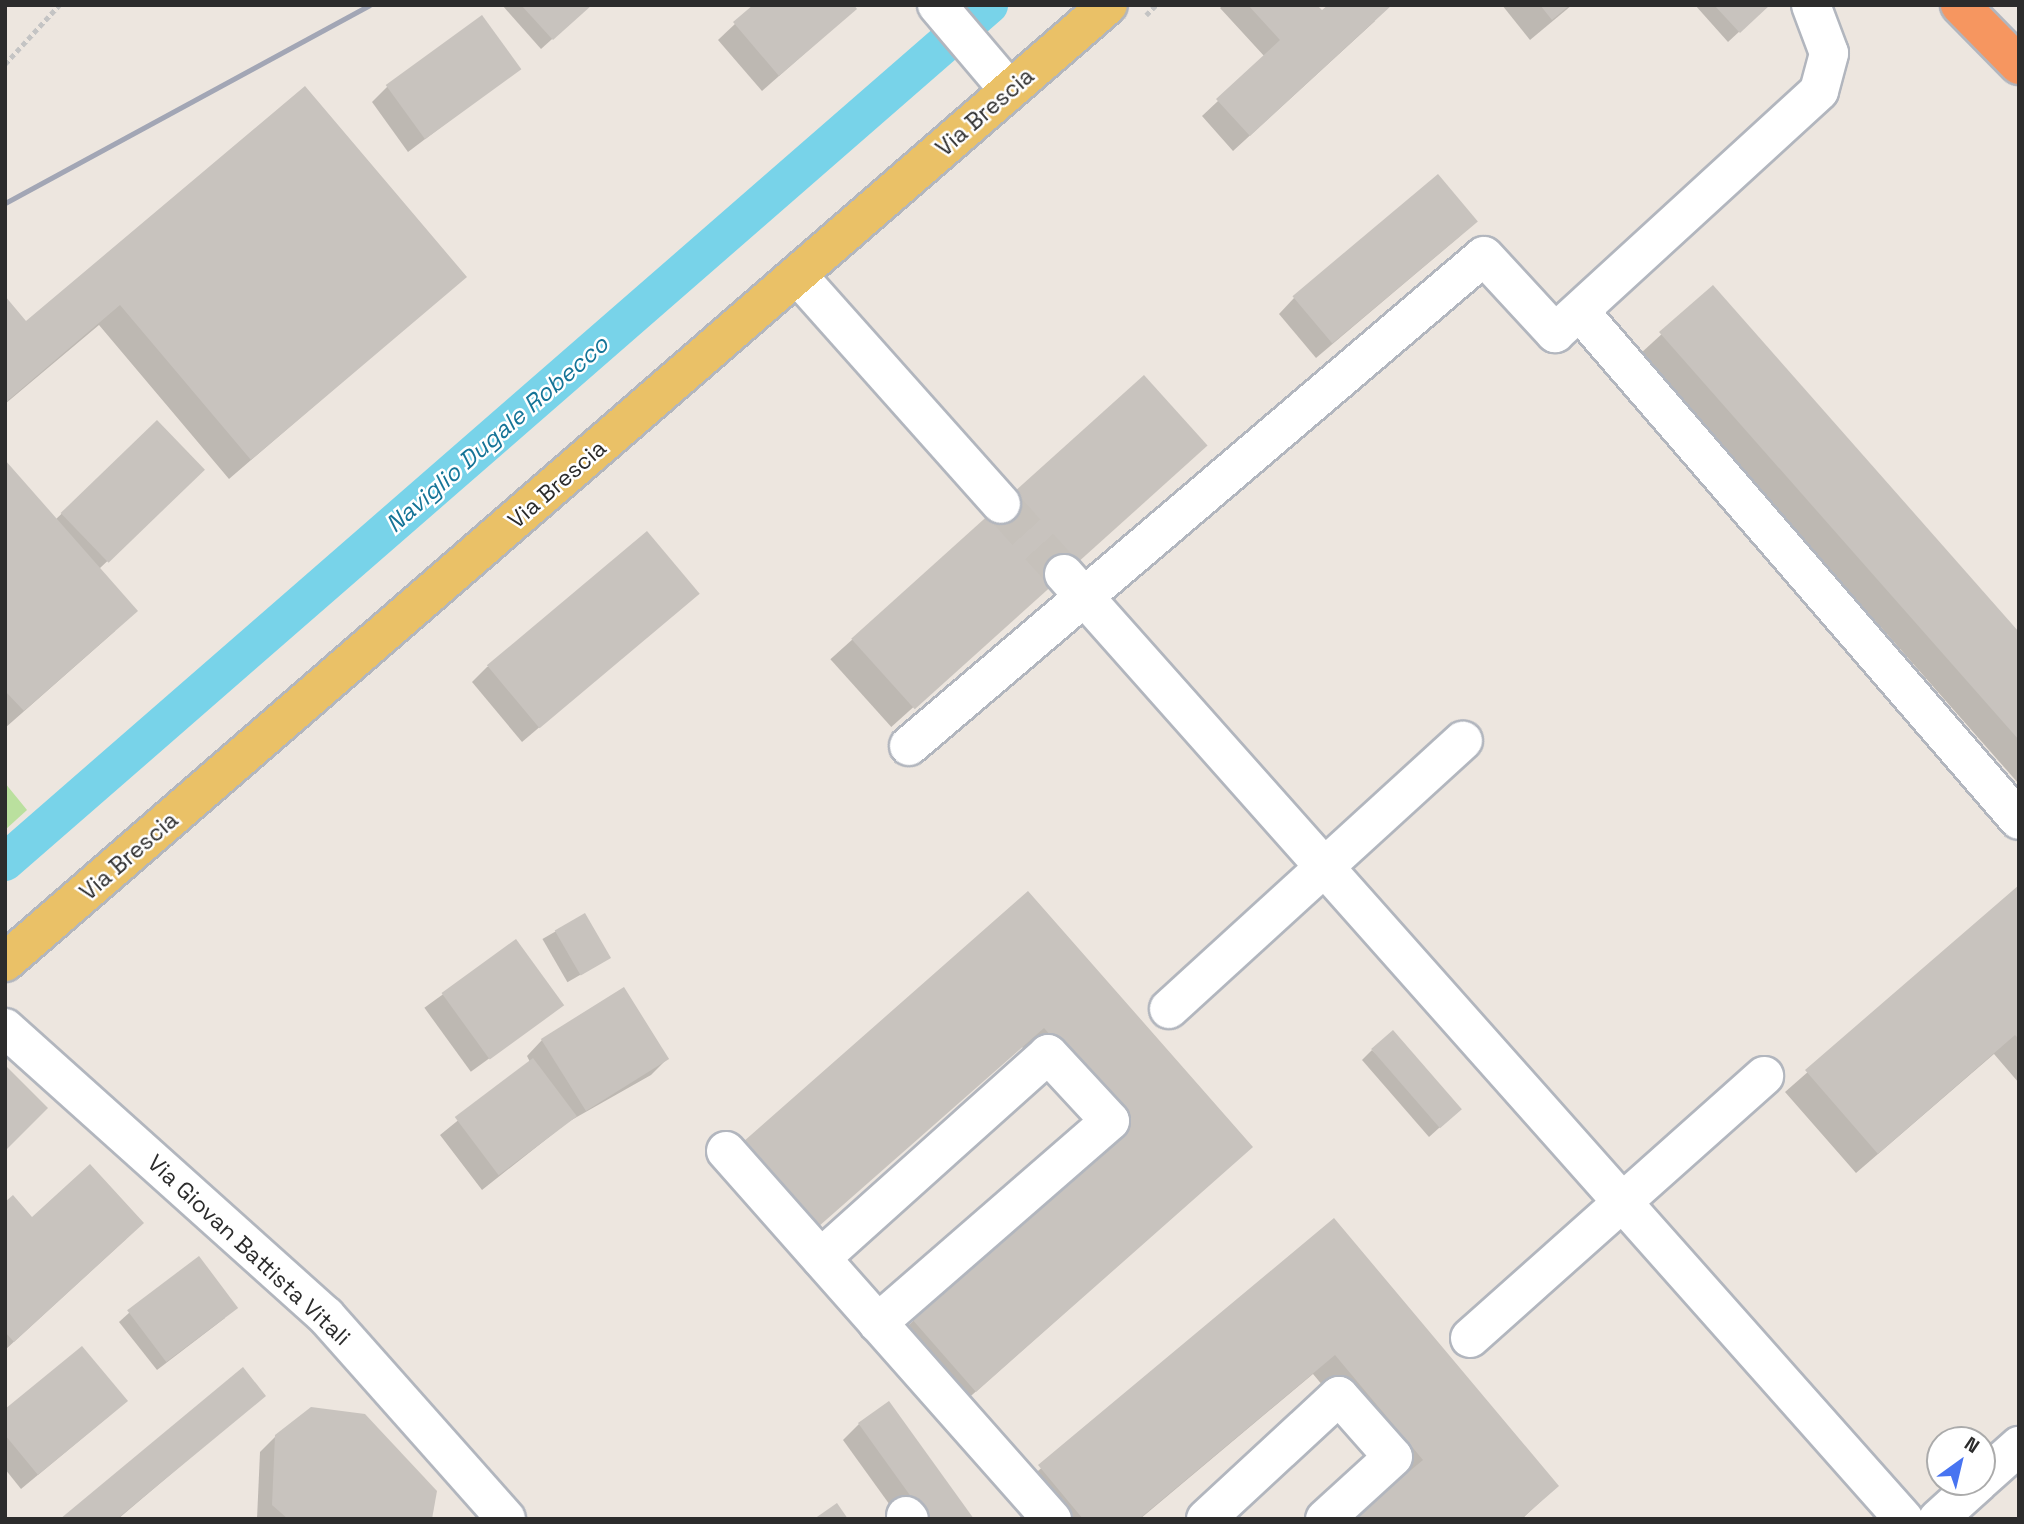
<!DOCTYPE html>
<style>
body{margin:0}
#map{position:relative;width:2024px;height:1524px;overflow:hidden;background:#ede6df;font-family:"Space Grotesk",sans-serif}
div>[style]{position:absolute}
.green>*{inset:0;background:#bae09e}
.shadow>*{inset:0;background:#0003;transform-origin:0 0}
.canal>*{height:38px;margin:-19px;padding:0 19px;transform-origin:19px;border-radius:19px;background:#78d3e9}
.building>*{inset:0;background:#c8c3be;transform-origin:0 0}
.minor-tunnel>*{height:38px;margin-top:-19px;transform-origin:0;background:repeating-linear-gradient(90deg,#c6c1bb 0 38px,transparent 0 57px)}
.path>*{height:4.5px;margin-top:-2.25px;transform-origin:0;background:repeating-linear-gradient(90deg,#c4c4c4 0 5px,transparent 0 8.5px)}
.roads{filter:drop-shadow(2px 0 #b2b6be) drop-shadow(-2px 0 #b2b6be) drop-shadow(0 2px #b2b6be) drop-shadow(0 -2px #b2b6be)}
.minor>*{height:38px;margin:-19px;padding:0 19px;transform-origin:19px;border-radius:19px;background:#fff}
.major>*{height:38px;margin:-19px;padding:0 19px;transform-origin:19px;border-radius:19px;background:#eac167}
.highway>*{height:38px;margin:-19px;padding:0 19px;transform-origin:19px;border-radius:19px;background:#f69660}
.rail>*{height:5px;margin:-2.5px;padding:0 2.5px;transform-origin:2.5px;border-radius:2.5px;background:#a2a6b5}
span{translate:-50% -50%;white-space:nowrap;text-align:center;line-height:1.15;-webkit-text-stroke:5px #fff;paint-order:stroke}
.street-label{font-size:23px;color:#2c2c2c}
.water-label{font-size:24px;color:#157497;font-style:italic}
.frame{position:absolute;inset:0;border:7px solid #2c2c2c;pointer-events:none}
.north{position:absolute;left:1926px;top:1426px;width:70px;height:70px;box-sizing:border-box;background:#fff;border:2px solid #ababab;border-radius:50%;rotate:34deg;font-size:19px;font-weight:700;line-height:28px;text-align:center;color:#2c2c2c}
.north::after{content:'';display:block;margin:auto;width:24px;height:32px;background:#4874f1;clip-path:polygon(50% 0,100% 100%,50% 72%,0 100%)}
</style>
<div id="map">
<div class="green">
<i style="clip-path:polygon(5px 783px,27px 810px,5px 830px)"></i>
</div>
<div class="shadow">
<i style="clip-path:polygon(502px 5px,590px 5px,541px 49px)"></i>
<i style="clip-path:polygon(755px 5px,855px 9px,762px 91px,718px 40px)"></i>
<i style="clip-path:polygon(1223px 5px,1315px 5px,1322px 13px,1375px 21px,1233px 151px,1202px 116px,1265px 57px,1220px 8px)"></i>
<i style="clip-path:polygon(1502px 5px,1572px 5px,1530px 40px)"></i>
<i style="clip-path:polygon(1695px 5px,1768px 5px,1728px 42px)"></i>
<i style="clip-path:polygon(518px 69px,408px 152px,372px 102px,387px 87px)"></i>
<i style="clip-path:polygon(304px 88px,464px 277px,229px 479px,99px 325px,5px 404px,5px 299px,26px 324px)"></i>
<i style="clip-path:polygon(1460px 236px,1316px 358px,1279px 314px,1294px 298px)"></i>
<i style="clip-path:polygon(1713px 287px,2019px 634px,2019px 784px,1640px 354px)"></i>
<i style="left:1144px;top:377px;width:91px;height:422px;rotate:48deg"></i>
<i style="clip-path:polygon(157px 423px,187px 486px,99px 569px,115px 631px,5px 728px,5px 463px,55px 520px)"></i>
<i style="clip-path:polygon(696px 594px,522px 742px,472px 682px,487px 667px)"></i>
<i style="clip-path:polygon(2019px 887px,2019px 1083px,1994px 1054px,1856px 1173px,1785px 1092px)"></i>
<i style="clip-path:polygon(1028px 894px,1251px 1147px,954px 1411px,892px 1340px,1109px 1146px,1022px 1047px)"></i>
<i style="left:584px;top:915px;width:50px;height:48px;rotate:60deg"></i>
<i style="left:515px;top:942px;width:79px;height:112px;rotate:54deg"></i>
<i style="clip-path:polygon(542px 1040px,667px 1059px,651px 1075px,568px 1122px,482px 1190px,440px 1135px,530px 1062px,527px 1056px)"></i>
<i style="clip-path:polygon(1372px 1050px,1449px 1119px,1429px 1137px,1362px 1060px)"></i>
<i style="clip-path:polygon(5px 1204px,32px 1219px,126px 1239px,5px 1350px)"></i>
<i style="clip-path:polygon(1334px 1221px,1557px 1486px,1522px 1519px,1355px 1519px,1402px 1480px,1313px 1374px,1140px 1519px,1045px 1519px,1019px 1487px)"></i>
<i style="clip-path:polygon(130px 1312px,225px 1318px,157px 1370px,119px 1322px)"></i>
<i style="clip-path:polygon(264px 1395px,118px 1519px,62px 1519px)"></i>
<i style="clip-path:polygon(5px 1411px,109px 1416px,21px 1489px,5px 1469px)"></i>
<i style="clip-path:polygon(859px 1424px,972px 1519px,900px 1519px,843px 1440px)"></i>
<i style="clip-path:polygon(276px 1436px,430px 1519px,257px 1519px,260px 1452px)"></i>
</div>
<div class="canal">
<i style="left:5px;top:862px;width:1305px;rotate:-41.05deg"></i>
</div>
<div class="building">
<i style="clip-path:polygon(521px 5px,592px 5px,553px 40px)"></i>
<i style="clip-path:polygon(753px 5px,854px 5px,857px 9px,779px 76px,733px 22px)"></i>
<i style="clip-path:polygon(1248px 5px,1317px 5px,1322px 10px,1328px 5px,1392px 5px,1250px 136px,1216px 99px,1280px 40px)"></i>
<i style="clip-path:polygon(1540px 5px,1570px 5px,1552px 20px)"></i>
<i style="clip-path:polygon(1714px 5px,1770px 5px,1740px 33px)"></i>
<i style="left:482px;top:15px;width:67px;height:119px;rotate:54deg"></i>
<i style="clip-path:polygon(305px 86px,467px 277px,251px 460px,120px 305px,5px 403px,5px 296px,26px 321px)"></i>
<i style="left:1438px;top:174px;width:62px;height:190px;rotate:50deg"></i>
<i style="clip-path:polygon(1713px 285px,2019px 632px,2019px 740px,1659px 332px)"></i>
<i style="left:1144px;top:375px;width:95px;height:394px;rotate:48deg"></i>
<i style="left:157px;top:420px;width:69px;height:134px;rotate:46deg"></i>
<i style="clip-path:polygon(5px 460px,138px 611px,24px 711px,5px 691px)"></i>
<i style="left:647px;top:531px;width:82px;height:209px;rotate:50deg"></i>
<i style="clip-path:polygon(2019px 885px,2019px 1039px,2015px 1035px,1878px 1154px,1805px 1070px)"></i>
<i style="clip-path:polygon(1028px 891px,1253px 1147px,976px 1392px,911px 1318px,1130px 1125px,1044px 1028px,818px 1227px,743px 1142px)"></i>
<i style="left:585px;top:913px;width:52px;height:35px;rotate:60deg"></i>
<i style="left:516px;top:939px;width:82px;height:92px;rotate:54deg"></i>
<i style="left:624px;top:987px;width:85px;height:98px;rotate:58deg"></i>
<i style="left:1393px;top:1030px;width:105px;height:29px;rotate:49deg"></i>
<i style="left:533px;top:1058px;width:73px;height:98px;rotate:53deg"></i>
<i style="clip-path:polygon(5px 1065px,48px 1108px,5px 1151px)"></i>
<i style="clip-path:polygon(90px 1164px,144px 1223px,14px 1342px,5px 1332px,5px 1202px,13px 1195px,32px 1217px)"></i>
<i style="clip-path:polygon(1334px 1218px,1559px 1486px,1521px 1519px,1352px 1519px,1423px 1460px,1335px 1355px,1139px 1519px,1083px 1519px,1038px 1465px)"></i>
<i style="left:199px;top:1256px;width:65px;height:90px;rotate:53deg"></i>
<i style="clip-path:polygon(82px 1346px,128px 1401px,38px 1475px,5px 1435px,5px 1409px)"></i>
<i style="clip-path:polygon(243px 1367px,266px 1396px,117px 1519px,60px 1519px)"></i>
<i style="clip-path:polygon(889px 1401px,974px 1519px,927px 1519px,858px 1423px)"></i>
<i style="clip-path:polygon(311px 1407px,365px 1414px,437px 1491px,432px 1519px,288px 1519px,272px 1505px,275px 1435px)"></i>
<i style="clip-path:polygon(837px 1503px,848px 1519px,814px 1519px)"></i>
</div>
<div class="minor-tunnel">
<i style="left:1001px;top:504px;width:94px;rotate:48deg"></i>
</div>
<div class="path">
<i style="left:1146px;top:15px;width:14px;rotate:-45deg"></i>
<i style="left:5px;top:64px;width:80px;rotate:-47.5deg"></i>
</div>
<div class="roads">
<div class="minor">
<i style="left:937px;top:5px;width:111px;rotate:49.7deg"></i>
<i style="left:798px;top:276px;width:305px;rotate:48.3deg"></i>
<i style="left:1580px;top:312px;width:671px;rotate:49.17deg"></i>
<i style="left:1064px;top:574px;width:1264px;rotate:48.37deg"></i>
<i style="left:909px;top:746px;width:755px;rotate:-40.44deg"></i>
<i style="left:1484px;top:256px;width:105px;rotate:47.3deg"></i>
<i style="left:1555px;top:333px;width:358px;rotate:-42.5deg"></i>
<i style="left:1819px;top:91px;width:39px;rotate:-75deg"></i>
<i style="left:1829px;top:53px;width:51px;rotate:-110.6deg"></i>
<i style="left:1169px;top:1009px;width:398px;rotate:-42.4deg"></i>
<i style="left:5px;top:1028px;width:431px;rotate:41.9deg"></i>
<i style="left:326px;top:1316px;width:271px;rotate:48.4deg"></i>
<i style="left:726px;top:1151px;width:492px;rotate:48.5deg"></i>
<i style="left:821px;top:1258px;width:305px;rotate:-41.9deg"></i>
<i style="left:1048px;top:1054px;width:91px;rotate:47.2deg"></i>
<i style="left:1110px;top:1121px;width:308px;rotate:139deg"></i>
<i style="left:1470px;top:1338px;width:394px;rotate:-41.7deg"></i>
<i style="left:1982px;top:1479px;width:50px;rotate:-41.7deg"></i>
<i style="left:906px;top:1516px;width:4px;rotate:45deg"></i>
<i style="left:1206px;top:1519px;width:181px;rotate:-42.8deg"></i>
<i style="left:1339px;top:1396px;width:81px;rotate:48.5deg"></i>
<i style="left:1393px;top:1457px;width:92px;rotate:137.6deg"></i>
<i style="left:1938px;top:1519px;width:55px;rotate:-42.1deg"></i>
</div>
<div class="major">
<i style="left:5px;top:962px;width:1460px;rotate:-40.95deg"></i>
</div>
<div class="highway">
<i style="left:1960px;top:5px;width:84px;rotate:45.5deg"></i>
</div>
</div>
<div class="rail">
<i style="left:5px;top:203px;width:414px;rotate:-28.5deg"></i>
</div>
<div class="street-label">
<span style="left:985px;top:112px;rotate:-41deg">Via Brescia</span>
<span style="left:557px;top:484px;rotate:-41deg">Via Brescia</span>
<span style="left:129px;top:856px;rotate:-41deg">Via Brescia</span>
<span style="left:249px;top:1250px;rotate:43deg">Via Giovan Battista Vitali</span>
</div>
<div class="water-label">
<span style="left:497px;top:434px;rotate:-41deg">Naviglio Dugale Robecco</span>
</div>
<div class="frame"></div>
<div class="north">N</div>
</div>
